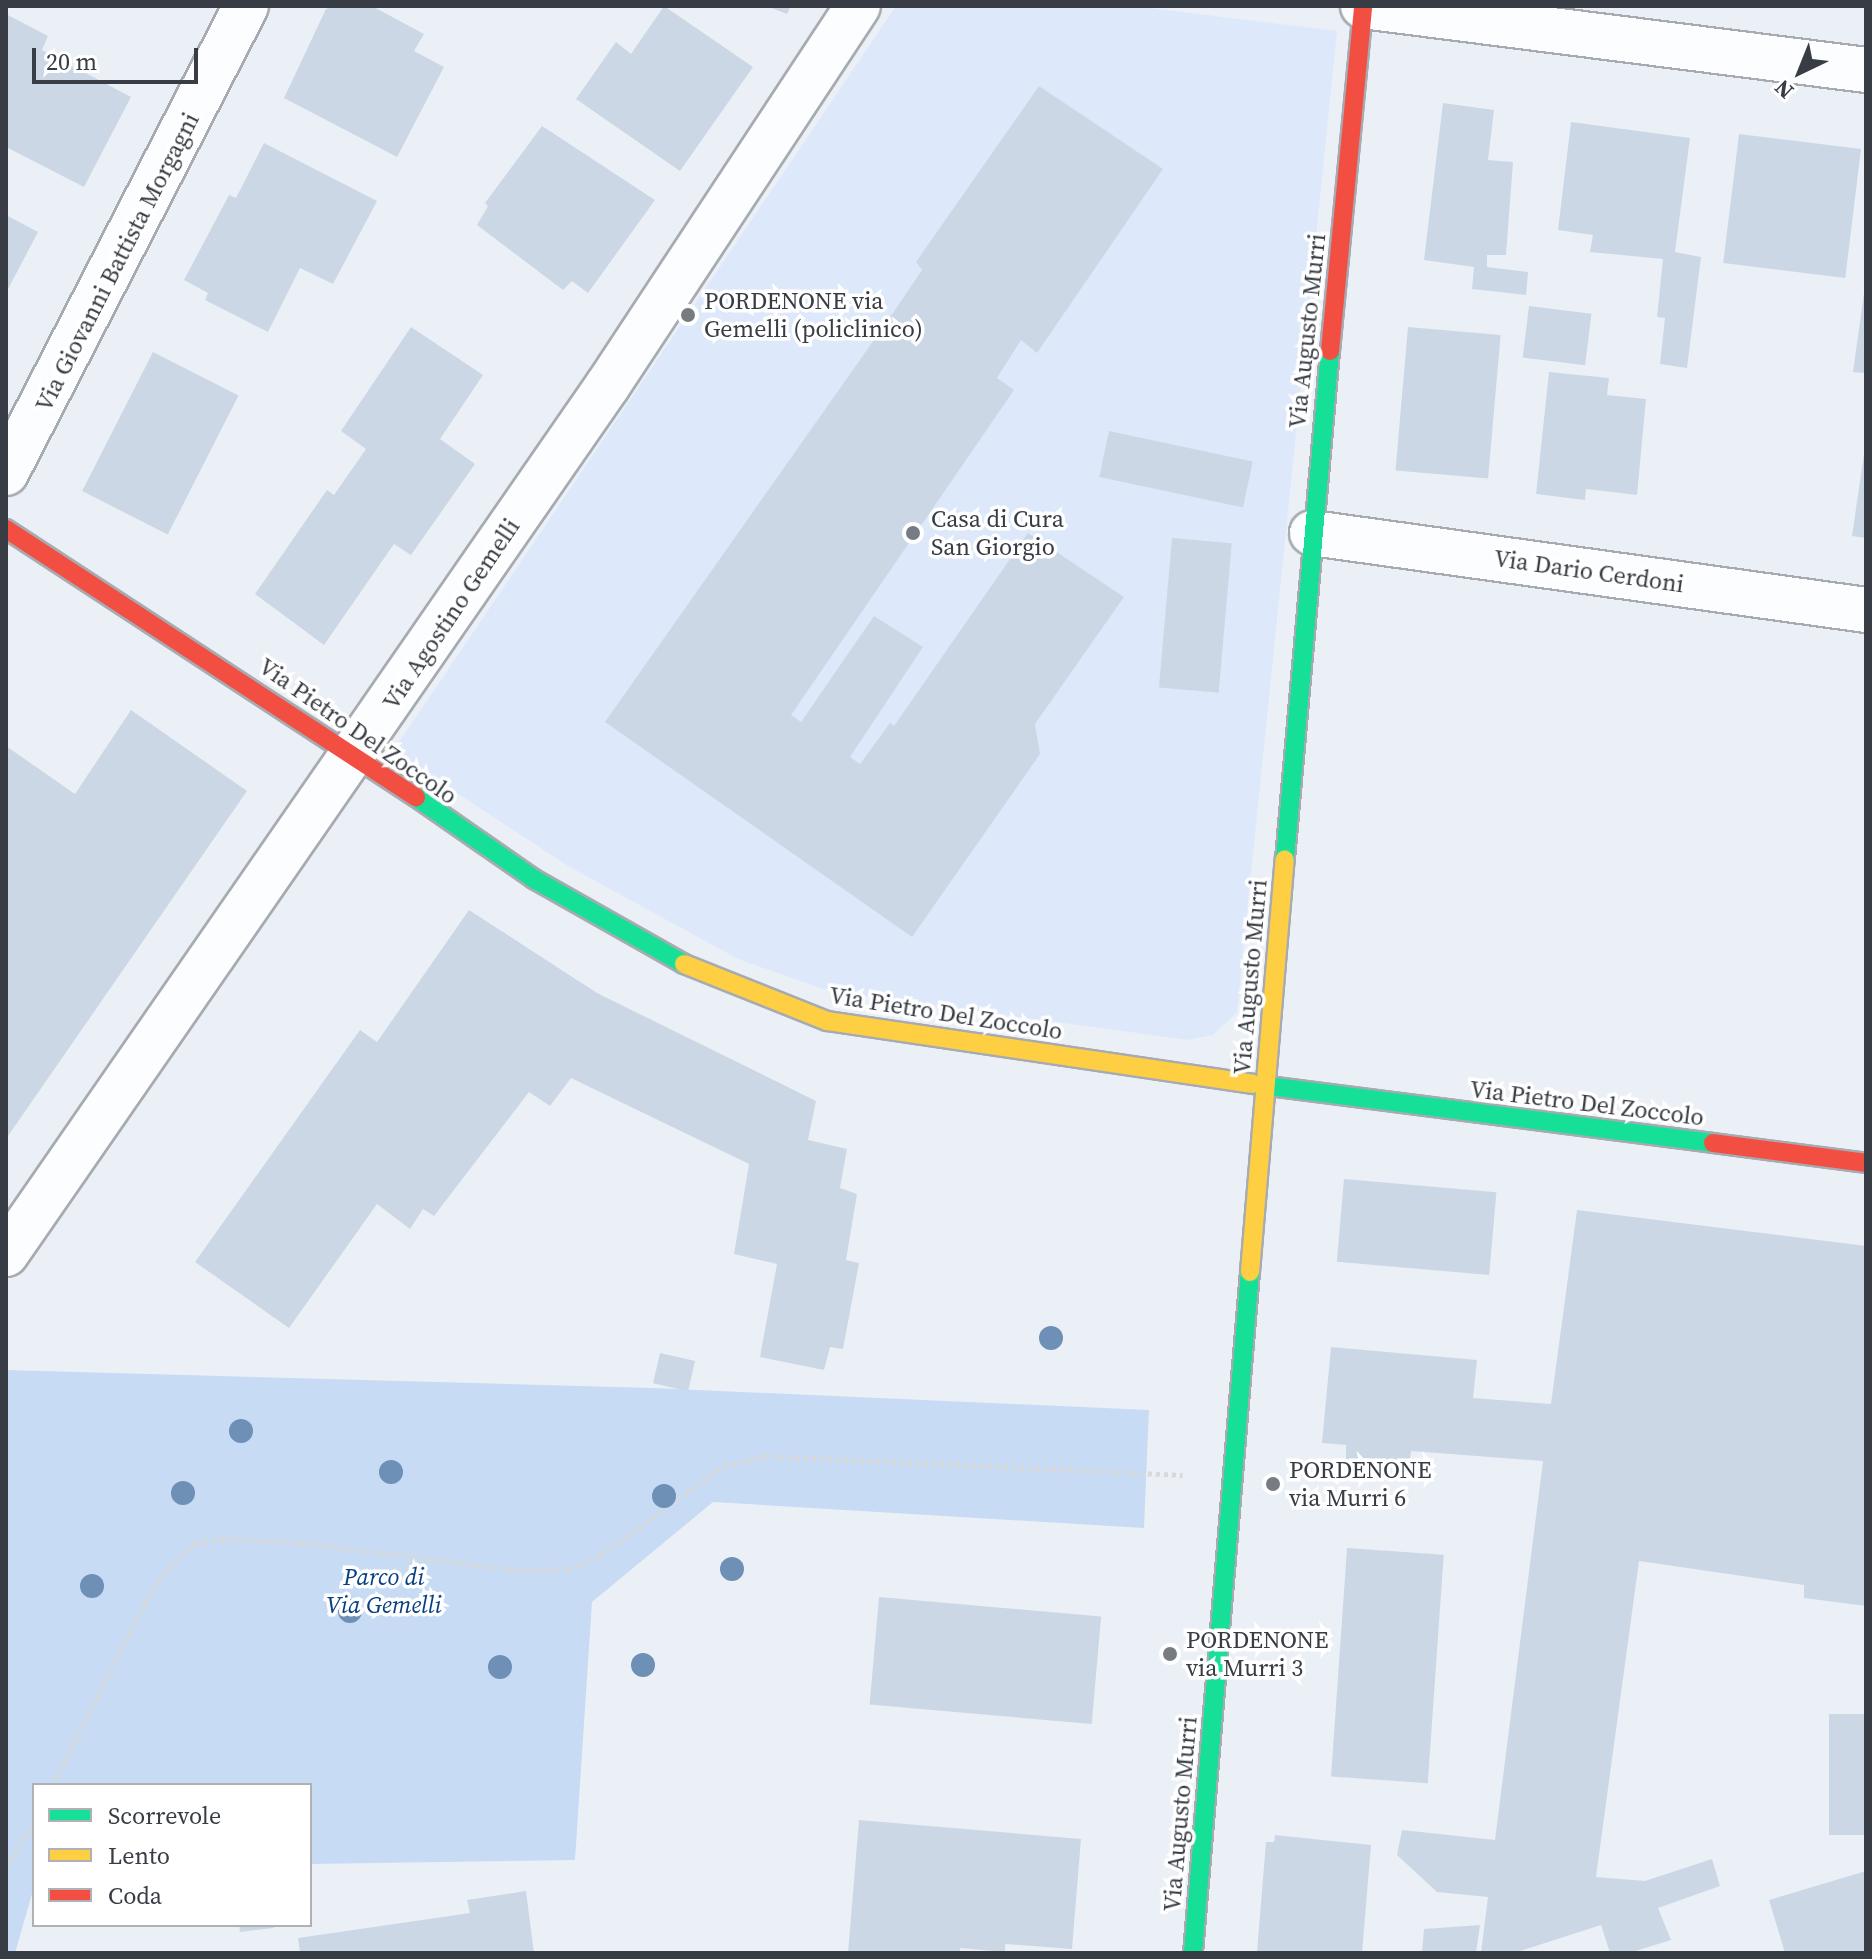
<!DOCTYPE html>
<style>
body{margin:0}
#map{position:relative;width:1872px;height:1959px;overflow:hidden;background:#ebf0f6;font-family:"Source Serif 4",serif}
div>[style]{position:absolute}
.built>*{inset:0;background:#dde9fa}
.green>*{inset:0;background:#c7dbf5}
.building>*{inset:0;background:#ccd7e6;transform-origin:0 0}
.path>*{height:5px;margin-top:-2.5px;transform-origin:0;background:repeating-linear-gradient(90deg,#d7d9db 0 4px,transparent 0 8px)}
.roads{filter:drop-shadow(2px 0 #a7abb1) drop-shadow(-2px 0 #a7abb1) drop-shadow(0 2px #a7abb1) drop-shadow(0 -2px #a7abb1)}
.street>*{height:44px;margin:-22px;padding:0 22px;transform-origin:22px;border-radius:22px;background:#fcfdfe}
.fast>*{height:18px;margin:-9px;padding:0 9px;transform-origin:9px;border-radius:9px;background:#16e098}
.slow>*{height:18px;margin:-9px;padding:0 9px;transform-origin:9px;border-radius:9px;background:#ffcf43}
.jam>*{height:18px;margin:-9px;padding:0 9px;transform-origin:9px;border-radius:9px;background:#f24e42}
.trees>*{width:24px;height:24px;margin:-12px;border-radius:50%;background:#6e8fb6}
.dots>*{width:22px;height:22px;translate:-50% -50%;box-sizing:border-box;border:4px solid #fff;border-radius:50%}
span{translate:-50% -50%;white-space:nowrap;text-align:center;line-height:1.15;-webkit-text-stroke:7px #fff;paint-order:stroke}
.street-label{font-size:24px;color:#383d45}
.poi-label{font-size:24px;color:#383d45}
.left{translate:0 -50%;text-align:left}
.park-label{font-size:24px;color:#073f81;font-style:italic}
.frame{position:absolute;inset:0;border:8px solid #383d45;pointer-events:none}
.legend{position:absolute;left:32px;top:1783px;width:280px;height:144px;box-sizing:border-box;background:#fff;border:2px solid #afb1b5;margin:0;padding:10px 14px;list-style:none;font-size:24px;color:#383d45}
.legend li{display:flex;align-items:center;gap:16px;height:40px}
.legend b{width:40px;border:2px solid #afb1b5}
.north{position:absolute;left:1760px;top:32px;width:80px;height:80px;-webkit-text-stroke:6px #fff;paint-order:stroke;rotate:223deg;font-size:22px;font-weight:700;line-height:32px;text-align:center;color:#383d45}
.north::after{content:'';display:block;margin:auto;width:28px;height:36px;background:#383d45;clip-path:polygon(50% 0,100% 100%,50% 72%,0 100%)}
.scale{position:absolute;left:32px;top:48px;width:166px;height:36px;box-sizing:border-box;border:4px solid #383d45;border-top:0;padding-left:10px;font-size:24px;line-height:28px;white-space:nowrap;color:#383d45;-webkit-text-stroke:6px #fff;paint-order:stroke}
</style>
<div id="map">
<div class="built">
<i style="clip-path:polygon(896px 6px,1135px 6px,1337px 31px,1237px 1012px,1213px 1035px,1188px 1040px,829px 991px,738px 959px,568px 866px,393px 751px)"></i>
</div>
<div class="green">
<i style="clip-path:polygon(6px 1370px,652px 1388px,1149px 1410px,1144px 1528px,713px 1502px,592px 1602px,575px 1860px,310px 1864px,310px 1785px,34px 1785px,34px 1887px,15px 1953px,6px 1953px)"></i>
</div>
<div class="building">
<i style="clip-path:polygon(333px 6px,372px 6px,424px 34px,414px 51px,444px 67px,397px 157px,284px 98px,326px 9px)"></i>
<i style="clip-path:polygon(664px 6px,753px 67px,680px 171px,576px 99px,616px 42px,631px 54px)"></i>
<i style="clip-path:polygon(766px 6px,791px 6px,787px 14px)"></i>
<i style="clip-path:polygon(6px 14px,48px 36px,42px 50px,131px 97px,84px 187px,6px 147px)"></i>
<i style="clip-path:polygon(1039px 86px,1163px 169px,1037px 353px,1021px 340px,997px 378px,1014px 390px,791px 715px,801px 722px,874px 616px,923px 647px,850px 757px,860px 764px,890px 723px,894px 726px,1028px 533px,1124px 597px,1035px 724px,1040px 754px,912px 937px,605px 722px,895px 310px,922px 270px,916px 262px)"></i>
<i style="clip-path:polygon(1443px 103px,1494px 110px,1488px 160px,1513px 162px,1506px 255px,1487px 255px,1487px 267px,1528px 272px,1526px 295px,1472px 289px,1474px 267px,1424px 260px)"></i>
<i style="clip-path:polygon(1571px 122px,1690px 138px,1675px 252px,1701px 257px,1687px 368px,1660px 364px,1665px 318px,1657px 317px,1663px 259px,1590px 252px,1593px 235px,1558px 230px)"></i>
<i style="clip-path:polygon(542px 126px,655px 200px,588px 293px,572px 281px,563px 290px,477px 225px,488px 206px,485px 203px)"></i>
<i style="left:1739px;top:134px;width:123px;height:130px;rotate:7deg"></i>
<i style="clip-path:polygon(264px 143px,377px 201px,333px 284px,300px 268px,268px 332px,205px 300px,208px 293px,184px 280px,229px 195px,236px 198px)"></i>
<i style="clip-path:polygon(6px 215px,38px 232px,6px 293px)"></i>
<i style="clip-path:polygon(1864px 293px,1866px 293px,1866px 373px,1853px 372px)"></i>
<i style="left:1529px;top:306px;width:63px;height:52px;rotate:7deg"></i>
<i style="clip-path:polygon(411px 327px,483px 375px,440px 439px,475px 464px,411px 555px,394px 544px,324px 645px,255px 594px,327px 490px,334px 495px,366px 449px,341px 431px)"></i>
<i style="left:1408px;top:327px;width:93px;height:144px;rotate:5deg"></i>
<i style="left:153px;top:352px;width:96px;height:156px;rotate:27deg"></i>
<i style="clip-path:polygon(1549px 372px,1609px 378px,1607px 395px,1646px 399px,1637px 495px,1586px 489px,1585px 500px,1536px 494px)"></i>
<i style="left:1109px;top:431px;width:147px;height:47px;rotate:12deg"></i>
<i style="clip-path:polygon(1864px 454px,1866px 454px,1866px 538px,1852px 536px)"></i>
<i style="left:1172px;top:538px;width:60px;height:150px;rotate:5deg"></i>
<i style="clip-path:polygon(131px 710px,247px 791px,6px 1139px,6px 746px,75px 794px)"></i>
<i style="clip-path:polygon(469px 910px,597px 993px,816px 1101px,808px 1140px,847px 1149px,840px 1188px,857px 1194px,846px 1260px,859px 1263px,843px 1349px,830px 1347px,824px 1370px,760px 1357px,777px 1264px,734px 1254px,749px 1164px,571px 1078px,550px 1106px,529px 1092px,434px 1216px,423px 1209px,410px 1229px,377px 1204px,289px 1328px,195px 1262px,360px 1030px,377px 1042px)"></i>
<i style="left:1344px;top:1179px;width:153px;height:83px;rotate:5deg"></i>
<i style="clip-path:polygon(1577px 1210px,1866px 1246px,1866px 1606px,1804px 1598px,1804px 1585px,1639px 1561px,1596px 1877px,1645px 1881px,1712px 1859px,1720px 1886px,1658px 1908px,1671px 1940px,1629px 1953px,1610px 1953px,1601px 1925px,1514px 1953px,1481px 1953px,1488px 1897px,1437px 1892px,1397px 1855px,1402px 1830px,1495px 1840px,1543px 1461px,1411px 1451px,1409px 1466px,1346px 1461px,1346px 1445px,1322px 1443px,1331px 1347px,1477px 1360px,1473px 1398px,1551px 1404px)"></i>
<i style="left:660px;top:1353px;width:36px;height:31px;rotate:13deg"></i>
<i style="left:1347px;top:1548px;width:97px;height:229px;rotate:4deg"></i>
<i style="left:879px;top:1597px;width:223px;height:108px;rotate:5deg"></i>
<i style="left:1866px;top:1714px;width:121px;height:37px;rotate:90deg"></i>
<i style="clip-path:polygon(859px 1820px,1081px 1839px,1072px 1949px,1005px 1944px,1005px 1952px,960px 1948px,960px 1953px,848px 1953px)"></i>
<i style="clip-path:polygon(1275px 1835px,1371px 1845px,1362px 1953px,1257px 1952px,1266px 1842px,1274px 1842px)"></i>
<i style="clip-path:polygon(1866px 1871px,1866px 1953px,1785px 1953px,1769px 1900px)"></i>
<i style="clip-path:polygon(526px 1891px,534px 1953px,300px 1953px,298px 1938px,470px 1913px,467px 1900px)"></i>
<i style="clip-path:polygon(239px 1925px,273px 1925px,274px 1928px,240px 1932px)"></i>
<i style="clip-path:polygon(1480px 1925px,1476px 1953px,1422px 1953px,1424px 1929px)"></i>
</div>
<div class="path">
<i style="left:53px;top:1785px;width:204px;rotate:-63.2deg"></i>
<i style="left:145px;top:1603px;width:43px;rotate:-56.3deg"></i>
<i style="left:169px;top:1567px;width:36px;rotate:-42deg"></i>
<i style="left:196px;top:1543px;width:30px;rotate:-8deg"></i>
<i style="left:226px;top:1539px;width:76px;rotate:3deg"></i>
<i style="left:302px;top:1543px;width:217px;rotate:7.2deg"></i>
<i style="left:517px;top:1570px;width:51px;rotate:-1.1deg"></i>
<i style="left:568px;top:1569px;width:35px;rotate:-22deg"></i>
<i style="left:600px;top:1556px;width:153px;rotate:-36deg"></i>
<i style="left:724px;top:1466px;width:41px;rotate:-14deg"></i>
<i style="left:764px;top:1456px;width:419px;rotate:2.6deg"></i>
<i style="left:6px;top:1867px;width:52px;rotate:-57.5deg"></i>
</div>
<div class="roads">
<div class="street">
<i style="left:1363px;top:6px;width:507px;rotate:7.25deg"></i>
<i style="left:6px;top:473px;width:525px;rotate:-62.8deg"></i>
<i style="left:1312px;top:533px;width:559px;rotate:7.91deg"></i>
<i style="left:6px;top:1254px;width:1057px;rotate:-55.29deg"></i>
<i style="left:608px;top:385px;width:454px;rotate:-56.6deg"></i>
</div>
<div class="fast">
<i style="left:416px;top:797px;width:144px;rotate:34.8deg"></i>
<i style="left:534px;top:879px;width:172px;rotate:29.5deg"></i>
<i style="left:1285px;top:859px;width:510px;rotate:-84.94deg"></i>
<i style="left:1253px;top:1084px;width:464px;rotate:7.3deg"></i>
<i style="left:1193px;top:1953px;width:683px;rotate:-85.22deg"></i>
</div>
<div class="slow">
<i style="left:684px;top:964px;width:154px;rotate:21.7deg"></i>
<i style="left:827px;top:1021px;width:431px;rotate:8.4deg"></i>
<i style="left:1250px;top:1272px;width:414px;rotate:-85.2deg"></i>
</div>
<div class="jam">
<i style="left:1330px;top:351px;width:347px;rotate:-84.5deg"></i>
<i style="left:6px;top:529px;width:490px;rotate:33.2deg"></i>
<i style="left:1713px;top:1143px;width:154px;rotate:7.4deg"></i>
</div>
</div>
<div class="trees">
<i style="left:1051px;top:1338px"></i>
<i style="left:241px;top:1431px"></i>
<i style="left:391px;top:1472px"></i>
<i style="left:183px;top:1493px"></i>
<i style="left:664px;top:1496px"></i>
<i style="left:732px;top:1569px"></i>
<i style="left:92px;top:1586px"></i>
<i style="left:350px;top:1611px"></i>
<i style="left:643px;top:1665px"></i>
<i style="left:500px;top:1667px"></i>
</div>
<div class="dots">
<i style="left:688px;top:315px;background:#777c83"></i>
<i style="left:913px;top:533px;background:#777c83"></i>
<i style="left:1273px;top:1484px;background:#777c83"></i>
<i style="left:1170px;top:1654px;background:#777c83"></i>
</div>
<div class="street-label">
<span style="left:117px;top:262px;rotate:-63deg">Via Giovanni Battista Morgagni</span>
<span style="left:1307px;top:331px;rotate:-84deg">Via Augusto Murri</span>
<span style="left:1589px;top:571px;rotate:8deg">Via Dario Cerdoni</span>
<span style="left:451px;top:614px;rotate:-56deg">Via Agostino Gemelli</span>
<span style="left:358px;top:731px;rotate:35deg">Via Pietro Del Zoccolo</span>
<span style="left:1250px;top:977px;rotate:-85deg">Via Augusto Murri</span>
<span style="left:946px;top:1013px;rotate:9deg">Via Pietro Del Zoccolo</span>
<span style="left:1587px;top:1103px;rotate:7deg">Via Pietro Del Zoccolo</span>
<span style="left:1180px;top:1814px;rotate:-85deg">Via Augusto Murri</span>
</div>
<div class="poi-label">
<span class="left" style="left:704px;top:315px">PORDENONE via<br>Gemelli (policlinico)</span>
<span class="left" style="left:931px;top:533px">Casa di Cura<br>San Giorgio</span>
<span class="left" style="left:1289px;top:1484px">PORDENONE<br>via Murri 6</span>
<span class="left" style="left:1186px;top:1654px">PORDENONE<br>via Murri 3</span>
</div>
<div class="park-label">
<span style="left:384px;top:1591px">Parco di<br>Via Gemelli</span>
</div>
<div class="frame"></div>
<ul class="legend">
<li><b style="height:10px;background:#16e098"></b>Scorrevole</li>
<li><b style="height:10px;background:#ffcf43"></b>Lento</li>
<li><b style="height:10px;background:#f24e42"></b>Coda</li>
</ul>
<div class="north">N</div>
<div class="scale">20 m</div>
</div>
